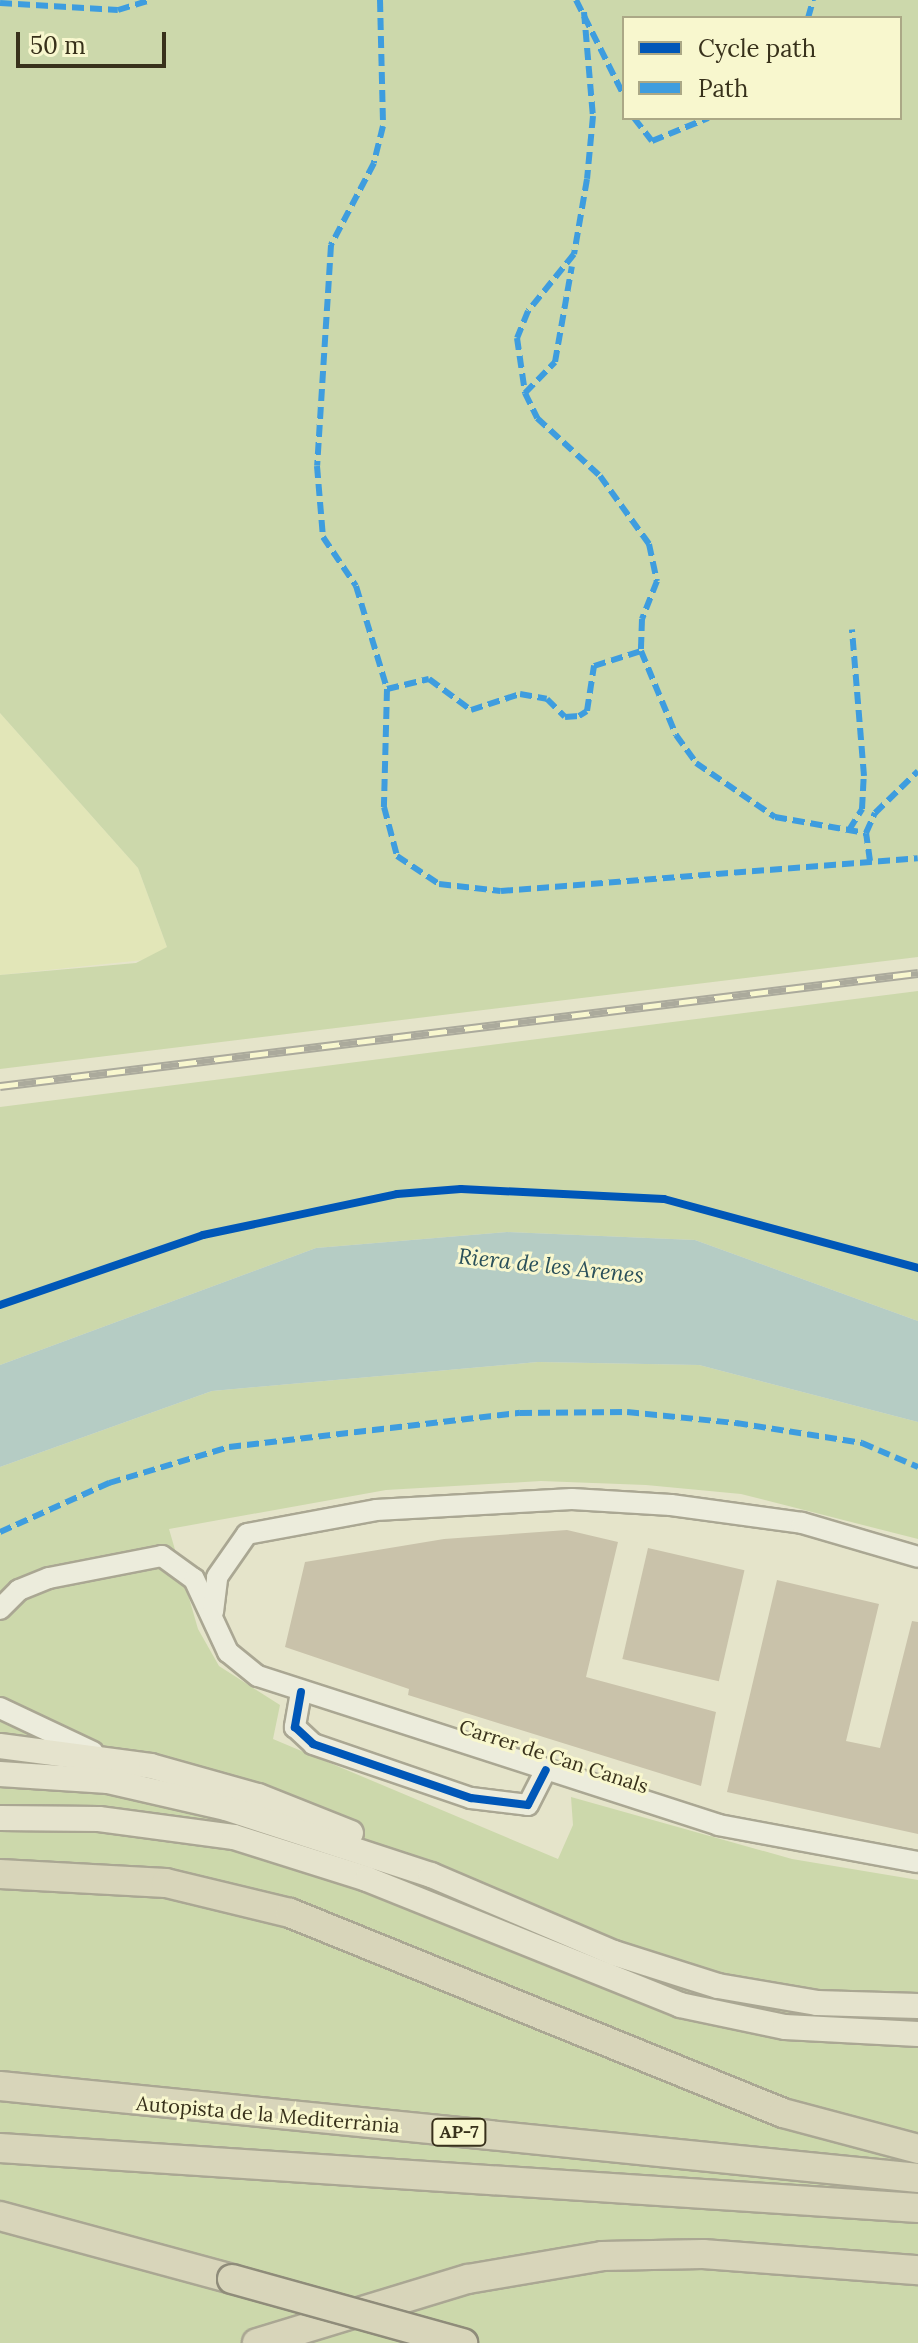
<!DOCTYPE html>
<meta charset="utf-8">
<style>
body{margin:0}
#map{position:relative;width:918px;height:2343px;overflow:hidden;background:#e5e4ca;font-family:Lora,serif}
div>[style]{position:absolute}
.farmland>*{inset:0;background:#e2e6b8}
.green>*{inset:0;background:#ccd8ab}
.water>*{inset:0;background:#b5ccc4}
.building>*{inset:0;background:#c9c2aa;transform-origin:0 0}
.roads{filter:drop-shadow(2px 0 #aaa793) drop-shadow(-2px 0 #aaa793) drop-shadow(0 2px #aaa793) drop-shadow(0 -2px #aaa793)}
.minor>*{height:20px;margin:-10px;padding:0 10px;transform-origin:10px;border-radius:10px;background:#ececdc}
.major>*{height:24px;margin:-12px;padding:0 12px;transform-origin:12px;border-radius:12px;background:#e5e3cd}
.highway>*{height:28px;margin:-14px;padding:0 14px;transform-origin:14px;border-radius:14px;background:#d8d5ba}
.rail>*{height:9px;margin-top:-4.5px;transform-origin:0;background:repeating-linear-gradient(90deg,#f8f7ce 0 18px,#abaa9c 0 36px);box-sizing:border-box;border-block:2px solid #abaa9c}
.bridges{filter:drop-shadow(2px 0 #8f8c7a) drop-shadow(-2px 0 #8f8c7a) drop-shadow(0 2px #8f8c7a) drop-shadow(0 -2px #8f8c7a)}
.highway-bridge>*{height:28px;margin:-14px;padding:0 14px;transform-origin:14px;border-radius:14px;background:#d8d5ba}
.quiet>*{height:6px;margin-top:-3px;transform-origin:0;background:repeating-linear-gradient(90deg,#3e9ddf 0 12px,transparent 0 18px)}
.cycleway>*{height:8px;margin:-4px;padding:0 4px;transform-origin:4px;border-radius:4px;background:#0057b8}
span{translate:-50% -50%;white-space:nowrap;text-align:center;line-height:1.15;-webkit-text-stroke:6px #f8f7ce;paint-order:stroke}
.shield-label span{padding:2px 6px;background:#f8f7ce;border:2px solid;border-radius:6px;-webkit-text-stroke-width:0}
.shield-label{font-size:18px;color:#38311b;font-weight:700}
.street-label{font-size:20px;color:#38311b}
.water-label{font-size:22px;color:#294f59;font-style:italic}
.legend{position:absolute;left:622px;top:16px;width:280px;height:104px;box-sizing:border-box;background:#f8f7ce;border:2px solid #aba886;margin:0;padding:10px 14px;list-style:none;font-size:24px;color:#38311b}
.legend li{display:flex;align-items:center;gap:16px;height:40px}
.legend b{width:40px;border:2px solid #aba886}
.scale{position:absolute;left:16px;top:32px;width:150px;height:36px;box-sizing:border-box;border:4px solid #38311b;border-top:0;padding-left:10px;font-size:24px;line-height:28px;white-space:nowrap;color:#38311b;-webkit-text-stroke:6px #f8f7ce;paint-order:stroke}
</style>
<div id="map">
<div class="farmland">
<i style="clip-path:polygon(0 713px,138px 868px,167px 947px,153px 959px,0 975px)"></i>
</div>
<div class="green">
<i style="clip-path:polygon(evenodd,0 0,918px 0,918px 957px,0 1069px,0 975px,136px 963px,167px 947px,138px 868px,0 713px,0 0,624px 18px,900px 18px,900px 118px,624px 118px,624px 18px)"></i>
<i style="clip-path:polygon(918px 991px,918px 1321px,695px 1240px,507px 1232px,316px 1248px,0 1365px,0 1107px)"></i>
<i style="clip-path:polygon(538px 1362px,699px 1365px,918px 1422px,918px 1539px,741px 1494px,646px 1485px,541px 1481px,386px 1490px,169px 1529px,198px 1629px,219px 1666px,280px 1705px,273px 1739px,558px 1859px,573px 1825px,571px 1797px,792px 1859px,918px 1880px,918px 2343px,0 2343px,0 1467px,212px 1391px)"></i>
</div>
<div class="water">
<i style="clip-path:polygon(507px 1232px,695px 1240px,918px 1321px,918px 1422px,699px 1365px,538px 1362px,212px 1391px,0 1467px,0 1365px,316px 1248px)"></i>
</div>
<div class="building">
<i style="clip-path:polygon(567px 1530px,618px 1542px,586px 1677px,716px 1712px,701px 1786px,408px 1695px,409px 1689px,285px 1647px,305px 1562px,444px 1539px)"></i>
<i style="left:648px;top:1548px;width:99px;height:114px;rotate:13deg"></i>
<i style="clip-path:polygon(777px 1580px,879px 1604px,846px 1741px,880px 1748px,912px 1621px,918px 1622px,918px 1834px,727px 1792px)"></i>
</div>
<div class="roads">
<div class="minor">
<i style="left:0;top:1609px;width:27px;rotate:-45deg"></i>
<i style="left:19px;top:1590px;width:32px;rotate:-22deg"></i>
<i style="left:49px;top:1578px;width:115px;rotate:-11deg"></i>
<i style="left:162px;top:1556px;width:39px;rotate:36deg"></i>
<i style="left:194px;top:1579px;width:81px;rotate:65deg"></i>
<i style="left:228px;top:1652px;width:38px;rotate:39deg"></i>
<i style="left:258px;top:1676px;width:484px;rotate:17.9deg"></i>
<i style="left:718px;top:1825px;width:203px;rotate:10.5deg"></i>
<i style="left:213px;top:1612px;width:35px;rotate:-83deg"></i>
<i style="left:217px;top:1577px;width:52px;rotate:-55.1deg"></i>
<i style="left:247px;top:1534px;width:131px;rotate:-10.5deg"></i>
<i style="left:376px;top:1510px;width:196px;rotate:-3.2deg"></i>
<i style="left:572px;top:1499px;width:99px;rotate:3.5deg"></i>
<i style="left:671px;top:1505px;width:132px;rotate:7.8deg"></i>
<i style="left:802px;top:1523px;width:121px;rotate:16.3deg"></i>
<i style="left:301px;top:1692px;width:36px;rotate:100deg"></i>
<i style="left:295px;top:1727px;width:25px;rotate:43deg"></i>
<i style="left:313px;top:1744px;width:167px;rotate:18.9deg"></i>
<i style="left:471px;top:1798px;width:57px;rotate:7deg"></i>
<i style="left:528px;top:1805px;width:39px;rotate:-63deg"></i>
<i style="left:0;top:1708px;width:103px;rotate:25.3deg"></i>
</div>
<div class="major">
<i style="left:0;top:1746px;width:152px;rotate:7.5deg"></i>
<i style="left:151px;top:1766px;width:111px;rotate:15.7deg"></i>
<i style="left:258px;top:1796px;width:100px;rotate:21.7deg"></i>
<i style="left:0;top:1774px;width:108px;rotate:3.7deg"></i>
<i style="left:108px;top:1781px;width:121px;rotate:12.9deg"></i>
<i style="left:226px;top:1808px;width:216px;rotate:18.1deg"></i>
<i style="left:431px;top:1875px;width:199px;rotate:23.1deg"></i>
<i style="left:614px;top:1953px;width:109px;rotate:17.6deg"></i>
<i style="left:718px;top:1986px;width:100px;rotate:9.7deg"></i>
<i style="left:817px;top:2003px;width:101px;rotate:1.7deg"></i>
<i style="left:0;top:1818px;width:99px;rotate:0.6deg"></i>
<i style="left:99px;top:1819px;width:136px;rotate:7.6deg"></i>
<i style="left:234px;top:1837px;width:139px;rotate:17.5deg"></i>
<i style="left:367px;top:1879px;width:337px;rotate:21.9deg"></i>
<i style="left:680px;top:2005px;width:107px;rotate:11.8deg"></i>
<i style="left:785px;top:2027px;width:133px;rotate:3deg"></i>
</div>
<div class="highway">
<i style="left:0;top:1874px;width:166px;rotate:3.1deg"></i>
<i style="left:166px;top:1883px;width:128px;rotate:13.6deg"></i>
<i style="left:290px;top:1913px;width:532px;rotate:22.08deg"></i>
<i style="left:783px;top:2113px;width:140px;rotate:14.9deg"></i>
<i style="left:0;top:2086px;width:923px;rotate:5.72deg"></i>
<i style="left:0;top:2148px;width:920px;rotate:3.74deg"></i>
<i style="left:0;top:2216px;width:240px;rotate:15.2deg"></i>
<i style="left:257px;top:2343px;width:220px;rotate:-16.9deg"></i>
<i style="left:468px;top:2279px;width:136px;rotate:-9.7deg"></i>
<i style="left:602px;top:2256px;width:101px;rotate:-1.1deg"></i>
<i style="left:703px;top:2254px;width:216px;rotate:4.3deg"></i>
</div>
</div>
<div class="rail">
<i style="left:0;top:1086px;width:925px;rotate:-7.02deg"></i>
</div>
<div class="bridges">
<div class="highway-bridge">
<i style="left:232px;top:2279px;width:240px;rotate:15.5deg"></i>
</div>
</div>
<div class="quiet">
<i style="left:380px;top:0;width:126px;rotate:88.6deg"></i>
<i style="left:383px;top:126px;width:38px;rotate:104deg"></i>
<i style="left:374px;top:163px;width:93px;rotate:117.7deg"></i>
<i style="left:331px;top:245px;width:221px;rotate:93.6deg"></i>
<i style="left:317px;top:466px;width:71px;rotate:85.2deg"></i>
<i style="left:323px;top:537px;width:59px;rotate:56deg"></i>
<i style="left:356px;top:586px;width:108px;rotate:73.2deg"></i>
<i style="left:387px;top:689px;width:118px;rotate:91.5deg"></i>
<i style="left:384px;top:807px;width:51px;rotate:75.1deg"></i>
<i style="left:397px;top:856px;width:50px;rotate:33.7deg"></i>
<i style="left:439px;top:884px;width:62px;rotate:6.4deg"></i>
<i style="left:501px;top:891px;width:418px;rotate:-4.5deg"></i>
<i style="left:576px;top:0;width:107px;rotate:63.4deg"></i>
<i style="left:0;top:3px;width:118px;rotate:3.4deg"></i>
<i style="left:118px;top:10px;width:34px;rotate:-17deg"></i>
<i style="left:584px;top:12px;width:104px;rotate:85.1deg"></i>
<i style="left:593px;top:116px;width:63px;rotate:95.4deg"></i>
<i style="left:587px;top:179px;width:76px;rotate:99.8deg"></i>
<i style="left:574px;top:254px;width:73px;rotate:128.9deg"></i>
<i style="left:528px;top:311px;width:29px;rotate:112deg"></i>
<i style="left:517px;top:338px;width:56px;rotate:81.7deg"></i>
<i style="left:525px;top:393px;width:28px;rotate:64deg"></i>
<i style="left:537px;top:418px;width:86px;rotate:42.6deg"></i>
<i style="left:600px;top:476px;width:84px;rotate:54.2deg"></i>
<i style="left:649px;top:544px;width:38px;rotate:78deg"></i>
<i style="left:657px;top:581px;width:41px;rotate:111.5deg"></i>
<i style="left:642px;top:619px;width:32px;rotate:92deg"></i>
<i style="left:641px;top:651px;width:91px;rotate:67.4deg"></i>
<i style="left:676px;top:735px;width:34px;rotate:54deg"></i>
<i style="left:696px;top:763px;width:96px;rotate:34.4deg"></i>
<i style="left:775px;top:817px;width:92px;rotate:10deg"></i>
<i style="left:808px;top:18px;width:19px;rotate:-74deg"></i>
<i style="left:634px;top:118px;width:29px;rotate:52deg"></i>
<i style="left:652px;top:141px;width:61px;rotate:-22.3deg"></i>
<i style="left:525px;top:393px;width:43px;rotate:-45.9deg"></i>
<i style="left:555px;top:362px;width:97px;rotate:-80deg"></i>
<i style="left:387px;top:689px;width:43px;rotate:-13.4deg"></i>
<i style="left:429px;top:679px;width:52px;rotate:36.4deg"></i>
<i style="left:471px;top:710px;width:52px;rotate:-18.1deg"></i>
<i style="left:520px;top:694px;width:27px;rotate:10deg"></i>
<i style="left:547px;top:699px;width:25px;rotate:45deg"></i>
<i style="left:565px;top:717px;width:14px;rotate:-4deg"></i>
<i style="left:579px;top:716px;width:9px;rotate:-32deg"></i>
<i style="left:587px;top:711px;width:46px;rotate:-81.2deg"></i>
<i style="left:594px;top:666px;width:49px;rotate:-17.7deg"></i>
<i style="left:849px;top:830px;width:25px;rotate:-58deg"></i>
<i style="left:862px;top:809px;width:33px;rotate:-87deg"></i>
<i style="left:864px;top:776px;width:147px;rotate:-94.7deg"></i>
<i style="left:870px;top:861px;width:28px;rotate:-98deg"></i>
<i style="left:866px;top:833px;width:22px;rotate:-66deg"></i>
<i style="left:875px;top:813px;width:60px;rotate:-44.3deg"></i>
<i style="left:0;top:1532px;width:120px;rotate:-24.2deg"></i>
<i style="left:109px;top:1483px;width:125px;rotate:-16.7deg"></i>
<i style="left:229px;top:1447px;width:293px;rotate:-6.7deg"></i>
<i style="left:520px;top:1413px;width:107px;rotate:-0.5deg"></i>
<i style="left:627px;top:1412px;width:110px;rotate:5.8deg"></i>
<i style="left:736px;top:1423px;width:128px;rotate:9deg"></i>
<i style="left:862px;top:1443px;width:61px;rotate:23.2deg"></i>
</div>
<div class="cycleway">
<i style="left:0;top:1305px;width:215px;rotate:-19deg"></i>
<i style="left:203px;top:1235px;width:198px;rotate:-11.9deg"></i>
<i style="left:397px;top:1194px;width:64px;rotate:-4.5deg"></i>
<i style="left:461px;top:1189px;width:203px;rotate:2.8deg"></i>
<i style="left:664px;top:1199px;width:263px;rotate:15.2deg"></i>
<i style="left:301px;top:1692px;width:36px;rotate:100deg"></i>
<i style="left:295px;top:1727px;width:25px;rotate:43deg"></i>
<i style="left:313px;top:1744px;width:167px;rotate:18.9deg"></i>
<i style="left:471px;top:1798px;width:57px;rotate:7deg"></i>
<i style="left:528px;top:1805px;width:39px;rotate:-63deg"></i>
</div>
<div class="shield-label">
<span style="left:459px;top:2132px">AP-7</span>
</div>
<div class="street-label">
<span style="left:554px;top:1756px;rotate:18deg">Carrer de Can Canals</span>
<span style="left:268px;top:2114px;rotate:5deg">Autopista de la Mediterrània</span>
</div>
<div class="water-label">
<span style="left:551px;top:1266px;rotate:6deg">Riera de les Arenes</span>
</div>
<ul class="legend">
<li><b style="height:10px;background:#0057b8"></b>Cycle path</li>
<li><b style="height:10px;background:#3e9ddf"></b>Path</li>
</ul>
<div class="scale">50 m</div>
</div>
